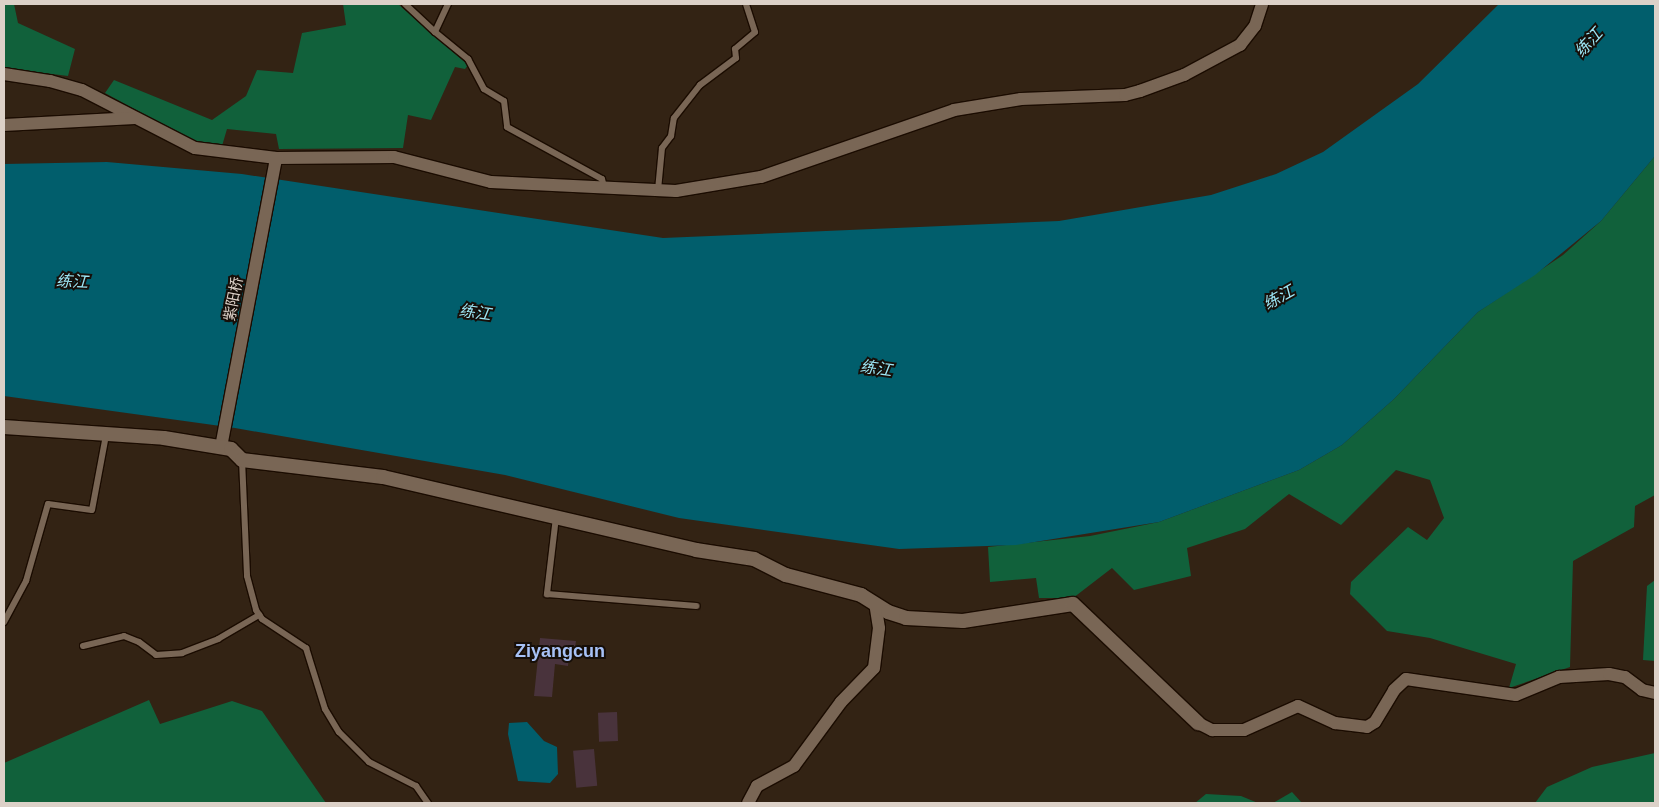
<!DOCTYPE html>
<meta charset="utf-8">
<style>
body{margin:0}
#map{position:relative;width:1659px;height:807px;overflow:hidden;background:#332314;font-family:Helvetica,"Noto Sans SC",sans-serif}
div>[style]{position:absolute}
.forest>*{inset:0;background:#11613b}
.water>*{inset:0;background:#015e6c}
.building>*{inset:0;background:#49333c;transform-origin:0 0}
.roads{filter:drop-shadow(1px 0 #1b0c01) drop-shadow(-1px 0 #1b0c01) drop-shadow(0 1px #1b0c01) drop-shadow(0 -1px #1b0c01)}
.service>*{height:6px;margin:-3px;padding:0 3px;transform-origin:3px;border-radius:3px;background:#796655}
.minor>*{height:12px;margin:-6px;padding:0 6px;transform-origin:6px;border-radius:6px;background:#796655}
.tertiary>*{height:14px;margin:-7px;padding:0 7px;transform-origin:7px;border-radius:7px;background:#796655}
span{translate:-50% -50%;white-space:nowrap;text-align:center;line-height:1.15;-webkit-text-stroke:4px #160e08;paint-order:stroke}
.street-label{font-size:15px;color:#dcd1c8}
.water-label{font-size:16px;color:#9ee8f7;font-style:italic}
.quarter-label{font-size:18px;color:#a7c1f6;font-weight:700}
.frame{position:absolute;inset:0;border:5px solid #dcd1c8;pointer-events:none}
</style>
<div id="map">
<div class="forest">
<i style="clip-path:polygon(4px 4px,14px 4px,18px 23px,75px 49px,68px 76px,4px 68px)"></i>
<i style="clip-path:polygon(343px 4px,398px 4px,468px 65px,465px 69px,455px 67px,431px 120px,408px 115px,403px 148px,279px 149px,276px 134px,227px 129px,222px 146px,194px 142px,105px 93px,114px 80px,212px 120px,246px 96px,257px 70px,293px 73px,302px 33px,346px 25px)"></i>
<i style="clip-path:polygon(1655px 156px,1655px 495px,1635px 506px,1634px 527px,1573px 561px,1570px 667px,1509px 688px,1516px 664px,1430px 638px,1387px 631px,1350px 594px,1351px 582px,1408px 527px,1427px 540px,1444px 518px,1430px 480px,1396px 470px,1341px 525px,1289px 494px,1245px 529px,1187px 548px,1191px 576px,1134px 590px,1112px 568px,1073px 598px,1039px 598px,1036px 578px,990px 582px,988px 547px,1090px 536px,1159px 522px,1299px 470px,1342px 445px,1394px 399px,1478px 312px,1563px 255px,1601px 221px)"></i>
<i style="clip-path:polygon(1655px 580px,1655px 661px,1643px 660px,1647px 586px)"></i>
<i style="clip-path:polygon(149px 700px,160px 724px,232px 701px,262px 711px,326px 803px,4px 803px,4px 763px)"></i>
<i style="clip-path:polygon(1655px 753px,1655px 803px,1535px 803px,1547px 787px,1592px 767px)"></i>
<i style="clip-path:polygon(1292px 792px,1302px 803px,1273px 803px)"></i>
<i style="clip-path:polygon(1206px 794px,1241px 796px,1258px 803px,1195px 803px)"></i>
</div>
<div class="water">
<i style="clip-path:polygon(1499px 4px,1655px 4px,1655px 156px,1601px 221px,1535px 275px,1478px 312px,1394px 399px,1342px 445px,1299px 470px,1159px 522px,1016px 545px,899px 549px,679px 518px,505px 475px,235px 428px,4px 396px,4px 164px,107px 162px,242px 174px,663px 238px,1059px 221px,1211px 195px,1276px 174px,1323px 152px,1418px 84px)"></i>
<i style="clip-path:polygon(527px 722px,544px 741px,557px 747px,558px 774px,550px 783px,518px 781px,508px 734px,509px 723px)"></i>
</div>
<div class="building">
<i style="clip-path:polygon(540px 638px,576px 641px,574px 655px,569px 654px,568px 666px,555px 664px,552px 697px,534px 696px)"></i>
<i style="left:617px;top:712px;width:29px;height:19px;rotate:88deg"></i>
<i style="left:594px;top:749px;width:37px;height:21px;rotate:85deg"></i>
</div>
<div class="roads">
<div class="service">
<i style="left:405px;top:4px;width:41px;rotate:43deg"></i>
<i style="left:448px;top:4px;width:31px;rotate:115deg"></i>
<i style="left:435px;top:32px;width:43px;rotate:39.3deg"></i>
<i style="left:468px;top:59px;width:34px;rotate:62deg"></i>
<i style="left:484px;top:89px;width:23px;rotate:31deg"></i>
<i style="left:504px;top:101px;width:26px;rotate:83deg"></i>
<i style="left:507px;top:127px;width:108px;rotate:28.7deg"></i>
<i style="left:602px;top:179px;width:8px;rotate:76deg"></i>
<i style="left:658px;top:190px;width:42px;rotate:-84.6deg"></i>
<i style="left:662px;top:148px;width:15px;rotate:-53deg"></i>
<i style="left:671px;top:136px;width:18px;rotate:-81deg"></i>
<i style="left:674px;top:118px;width:42px;rotate:-51.8deg"></i>
<i style="left:700px;top:85px;width:45px;rotate:-36.9deg"></i>
<i style="left:736px;top:58px;width:9px;rotate:-96deg"></i>
<i style="left:735px;top:49px;width:26px;rotate:-40deg"></i>
<i style="left:755px;top:32px;width:29px;rotate:-108deg"></i>
<i style="left:242px;top:460px;width:116px;rotate:87.5deg"></i>
<i style="left:247px;top:576px;width:35px;rotate:75deg"></i>
<i style="left:256px;top:610px;width:11px;rotate:56deg"></i>
<i style="left:262px;top:619px;width:53px;rotate:33.4deg"></i>
<i style="left:306px;top:648px;width:64px;rotate:72.7deg"></i>
<i style="left:325px;top:709px;width:27px;rotate:59deg"></i>
<i style="left:339px;top:732px;width:42px;rotate:45deg"></i>
<i style="left:369px;top:762px;width:53px;rotate:27.1deg"></i>
<i style="left:416px;top:786px;width:21px;rotate:55deg"></i>
<i style="left:556px;top:517px;width:78px;rotate:96.7deg"></i>
<i style="left:547px;top:594px;width:150px;rotate:4.6deg"></i>
<i style="left:4px;top:622px;width:47px;rotate:-61.8deg"></i>
<i style="left:26px;top:581px;width:80px;rotate:-74.1deg"></i>
<i style="left:48px;top:504px;width:44px;rotate:7.8deg"></i>
<i style="left:92px;top:510px;width:76px;rotate:-79.4deg"></i>
<i style="left:83px;top:646px;width:42px;rotate:-13.7deg"></i>
<i style="left:124px;top:636px;width:16px;rotate:22deg"></i>
<i style="left:139px;top:642px;width:21px;rotate:37deg"></i>
<i style="left:156px;top:655px;width:26px;rotate:-4deg"></i>
<i style="left:182px;top:653px;width:39px;rotate:-21deg"></i>
<i style="left:218px;top:639px;width:48px;rotate:-30.3deg"></i>
</div>
<div class="minor">
<i style="left:4px;top:74px;width:47px;rotate:8.7deg"></i>
<i style="left:50px;top:81px;width:33px;rotate:16deg"></i>
<i style="left:82px;top:90px;width:127px;rotate:27.2deg"></i>
<i style="left:195px;top:148px;width:82px;rotate:7deg"></i>
<i style="left:276px;top:158px;width:118px;rotate:-0.5deg"></i>
<i style="left:394px;top:157px;width:100px;rotate:14.5deg"></i>
<i style="left:491px;top:182px;width:185px;rotate:2.8deg"></i>
<i style="left:676px;top:191px;width:86px;rotate:-9.4deg"></i>
<i style="left:761px;top:177px;width:204px;rotate:-19.1deg"></i>
<i style="left:954px;top:110px;width:68px;rotate:-9.3deg"></i>
<i style="left:1021px;top:99px;width:104px;rotate:-2.2deg"></i>
<i style="left:1125px;top:95px;width:16px;rotate:-15deg"></i>
<i style="left:1140px;top:91px;width:47px;rotate:-20deg"></i>
<i style="left:1184px;top:75px;width:64px;rotate:-28.2deg"></i>
<i style="left:1240px;top:45px;width:24px;rotate:-52deg"></i>
<i style="left:1255px;top:26px;width:23px;rotate:-72deg"></i>
<i style="left:4px;top:125px;width:131px;rotate:-3.1deg"></i>
<i style="left:221px;top:447px;width:294px;rotate:-79.2deg"></i>
<i style="left:1198px;top:723px;width:16px;rotate:27deg"></i>
<i style="left:1212px;top:730px;width:32px"></i>
<i style="left:1244px;top:730px;width:59px;rotate:-24deg"></i>
<i style="left:1298px;top:706px;width:41px;rotate:24.7deg"></i>
<i style="left:1335px;top:723px;width:32px;rotate:7deg"></i>
<i style="left:1367px;top:727px;width:9px;rotate:-32deg"></i>
<i style="left:1375px;top:722px;width:37px;rotate:-59deg"></i>
<i style="left:1394px;top:690px;width:16px;rotate:-43deg"></i>
<i style="left:1406px;top:679px;width:111px;rotate:8.3deg"></i>
<i style="left:1516px;top:695px;width:47px;rotate:-22.7deg"></i>
<i style="left:1559px;top:677px;width:50px;rotate:-3.4deg"></i>
<i style="left:1609px;top:674px;width:16px;rotate:11deg"></i>
<i style="left:1625px;top:677px;width:21px;rotate:37deg"></i>
<i style="left:1642px;top:690px;width:13px;rotate:13deg"></i>
<i style="left:748px;top:803px;width:19px;rotate:-62deg"></i>
<i style="left:757px;top:786px;width:42px;rotate:-28.4deg"></i>
<i style="left:794px;top:766px;width:79px;rotate:-53.7deg"></i>
<i style="left:841px;top:702px;width:47px;rotate:-45.9deg"></i>
<i style="left:874px;top:668px;width:40px;rotate:-82.9deg"></i>
<i style="left:879px;top:628px;width:25px;rotate:-99deg"></i>
</div>
<div class="tertiary">
<i style="left:4px;top:427px;width:160px;rotate:3.9deg"></i>
<i style="left:164px;top:438px;width:68px;rotate:9.3deg"></i>
<i style="left:231px;top:449px;width:16px;rotate:45deg"></i>
<i style="left:242px;top:460px;width:142px;rotate:6.9deg"></i>
<i style="left:383px;top:477px;width:321px;rotate:13.1deg"></i>
<i style="left:696px;top:550px;width:59px;rotate:8.8deg"></i>
<i style="left:754px;top:559px;width:36px;rotate:27deg"></i>
<i style="left:786px;top:575px;width:78px;rotate:14.9deg"></i>
<i style="left:861px;top:595px;width:32px;rotate:32deg"></i>
<i style="left:888px;top:612px;width:19px;rotate:18deg"></i>
<i style="left:906px;top:618px;width:57px;rotate:3deg"></i>
<i style="left:963px;top:621px;width:111px;rotate:-8.8deg"></i>
<i style="left:1073px;top:604px;width:173px;rotate:43.6deg"></i>
</div>
</div>
<div class="street-label">
<span style="left:233px;top:299px;rotate:-79deg">紫阳桥</span>
</div>
<div class="water-label">
<span style="left:1589px;top:43px;rotate:-48deg">练江</span>
<span style="left:72px;top:282px;rotate:3deg">练江</span>
<span style="left:1279px;top:298px;rotate:-29deg">练江</span>
<span style="left:475px;top:313px;rotate:8deg">练江</span>
<span style="left:876px;top:369px;rotate:8deg">练江</span>
</div>
<div class="quarter-label">
<span style="left:560px;top:651px">Ziyangcun</span>
</div>
<div class="frame"></div>
</div>
